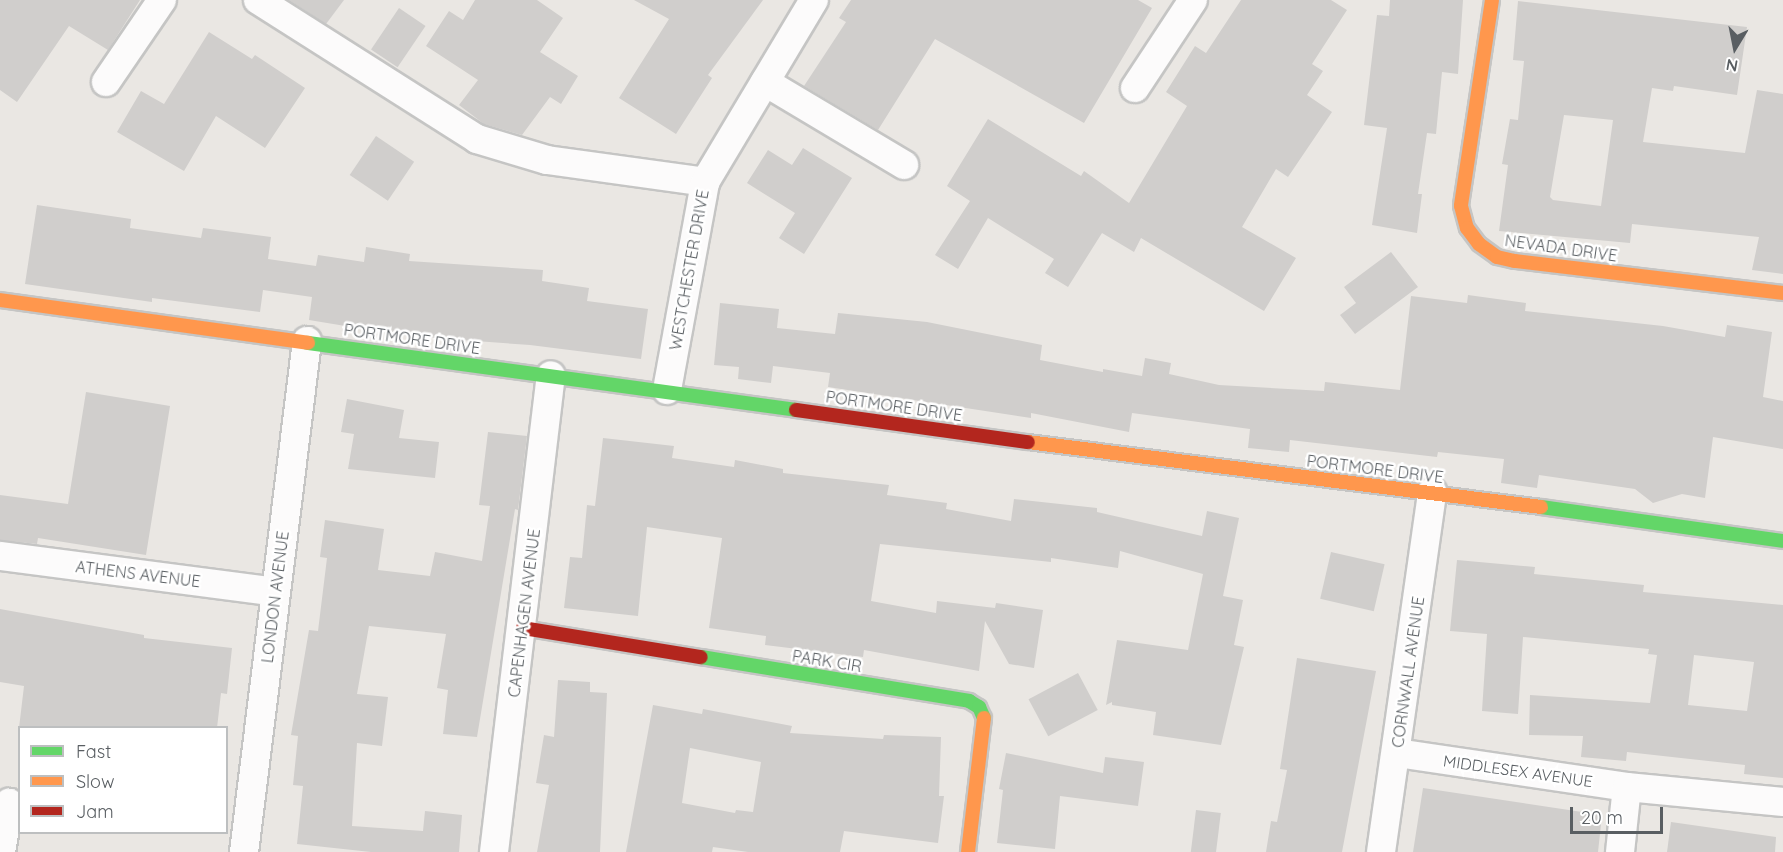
<!DOCTYPE html>
<style>
body{margin:0}
#map{position:relative;width:1783px;height:852px;overflow:hidden;background:#eae7e3;font-family:Quicksand,sans-serif}
div>[style]{position:absolute}
.building>*{inset:0;background:#d0cecc;transform-origin:0 0}
.roads{filter:drop-shadow(2px 0 #c5c5c4) drop-shadow(-2px 0 #c5c5c4) drop-shadow(0 2px #c5c5c4) drop-shadow(0 -2px #c5c5c4)}
.street>*{height:28px;margin:-14px;padding:0 14px;transform-origin:14px;border-radius:14px;background:#fcfbfb}
.fast>*{height:14px;margin:-7px;padding:0 7px;transform-origin:7px;border-radius:7px;background:#63d668}
.slow>*{height:14px;margin:-7px;padding:0 7px;transform-origin:7px;border-radius:7px;background:#ff974d}
.jam>*{height:14px;margin:-7px;padding:0 7px;transform-origin:7px;border-radius:7px;background:#b3261e}
span{translate:-50% -50%;white-space:nowrap;text-align:center;line-height:1.15;-webkit-text-stroke:5px #fff;paint-order:stroke}
.street-label{font-size:16px;color:#595e62}
.legend{position:absolute;left:18px;top:726px;width:210px;height:108px;box-sizing:border-box;background:#fff;border:2px solid #bdbfc0;margin:0;padding:8px 10px;list-style:none;font-size:18px;color:#595e62}
.legend li{display:flex;align-items:center;gap:12px;height:30px}
.legend b{width:30px;border:2px solid #bdbfc0}
.north{position:absolute;left:1705px;top:18px;width:60px;height:60px;-webkit-text-stroke:4px #fff;paint-order:stroke;rotate:190deg;font-size:16px;font-weight:700;line-height:24px;text-align:center;color:#595e62}
.north::after{content:'';display:block;margin:auto;width:21px;height:27px;background:#595e62;clip-path:polygon(50% 0,100% 100%,50% 72%,0 100%)}
.scale{position:absolute;left:1570px;top:807px;width:93px;height:27px;box-sizing:border-box;border:3px solid #595e62;border-top:0;padding-left:8px;font-size:18px;line-height:21px;white-space:nowrap;color:#595e62;-webkit-text-stroke:4px #fff;paint-order:stroke}
</style>
<div id="map">
<div class="building">
<i style="clip-path:polygon(0 0,140px 0,108px 50px,69px 26px,17px 102px,0 90px)"></i>
<i style="clip-path:polygon(289px 0,344px 0,326px 24px)"></i>
<i style="clip-path:polygon(475px 0,537px 0,563px 18px,540px 52px,578px 76px,561px 104px,550px 97px,522px 135px,484px 124px,459px 105px,478px 80px,426px 46px,449px 11px,463px 20px)"></i>
<i style="clip-path:polygon(634px 0,763px 0,708px 75px,712px 78px,676px 134px,619px 98px,669px 19px)"></i>
<i style="clip-path:polygon(851px 0,1138px 0,1152px 8px,1084px 123px,935px 39px,878px 130px,804px 86px,846px 22px,839px 18px)"></i>
<i style="clip-path:polygon(1241px 0,1331px 0,1347px 10px,1312px 64px,1323px 71px,1307px 95px,1332px 112px,1288px 177px,1276px 169px,1242px 227px,1296px 258px,1264px 311px,1141px 238px,1134px 252px,1102px 233px,1068px 287px,1045px 273px,1054px 259px,988px 218px,958px 269px,935px 255px,970px 201px,947px 186px,988px 119px,1081px 176px,1084px 171px,1129px 203px,1187px 106px,1166px 92px,1195px 46px,1206px 53px)"></i>
<i style="clip-path:polygon(1390px 0,1463px 0,1458px 74px,1442px 72px,1436px 134px,1427px 133px,1418px 194px,1422px 194px,1417px 233px,1372px 225px,1387px 128px,1364px 125px,1377px 15px,1389px 16px)"></i>
<i style="clip-path:polygon(evenodd,1518px 1px,1747px 27px,1737px 95px,1674px 86px,1673px 91px,1652px 88px,1643px 142px,1745px 153px,1757px 90px,1783px 94px,1783px 274px,1752px 270px,1759px 237px,1632px 224px,1630px 243px,1499px 231px,1508px 165px,1502px 164px,1510px 119px,1518px 120px,1524px 61px,1513px 60px,1518px 1px,1564px 115px,1613px 120px,1601px 206px,1553px 200px,1550px 197px,1564px 115px)"></i>
<i style="left:399px;top:8px;width:32px;height:50px;rotate:34deg"></i>
<i style="clip-path:polygon(209px 32px,252px 59px,255px 55px,305px 88px,265px 148px,216px 116px,184px 171px,117px 132px,141px 91px,164px 104px)"></i>
<i style="left:376px;top:136px;width:46px;height:47px;rotate:34deg"></i>
<i style="clip-path:polygon(803px 148px,852px 178px,804px 254px,779px 238px,795px 213px,747px 183px,768px 150px,792px 165px)"></i>
<i style="clip-path:polygon(37px 205px,131px 219px,130px 228px,201px 238px,203px 228px,271px 237px,268px 259px,316px 266px,318px 255px,364px 262px,366px 247px,410px 254px,409px 261px,543px 270px,542px 281px,589px 288px,587px 301px,648px 309px,641px 359px,530px 345px,406px 336px,309px 320px,312px 297px,263px 290px,260px 312px,152px 298px,152px 302px,25px 284px)"></i>
<i style="clip-path:polygon(1391px 252px,1418px 287px,1355px 334px,1340px 315px,1356px 303px,1344px 287px)"></i>
<i style="clip-path:polygon(1468px 295px,1526px 303px,1525px 311px,1663px 326px,1725px 337px,1727px 325px,1772px 332px,1763px 397px,1783px 401px,1783px 449px,1713px 437px,1705px 498px,1682px 494px,1653px 503px,1635px 489px,1539px 475px,1537px 488px,1501px 483px,1504px 459px,1438px 452px,1437px 457px,1290px 440px,1289px 452px,1248px 448px,1250px 429px,1132px 413px,1129px 432px,1031px 413px,1031px 418px,828px 387px,830px 373px,773px 366px,771px 383px,738px 379px,739px 367px,714px 365px,720px 303px,779px 309px,777px 328px,835px 334px,838px 313px,927px 322px,1042px 345px,1040px 360px,1103px 372px,1103px 369px,1142px 376px,1145px 358px,1171px 363px,1169px 374px,1219px 385px,1324px 391px,1325px 382px,1400px 390px,1411px 296px,1467px 303px)"></i>
<i style="clip-path:polygon(86px 392px,170px 406px,146px 555px,38px 538px,37px 544px,0 540px,0 495px,68px 504px)"></i>
<i style="clip-path:polygon(347px 399px,404px 410px,399px 438px,439px 442px,435px 478px,348px 469px,354px 434px,341px 432px)"></i>
<i style="clip-path:polygon(488px 432px,527px 436px,518px 510px,515px 509px,477px 737px,443px 734px,448px 690px,437px 688px,446px 634px,369px 626px,357px 694px,388px 697px,382px 746px,357px 743px,352px 826px,423px 831px,425px 811px,462px 815px,459px 852px,371px 852px,297px 844px,303px 786px,293px 785px,298px 736px,291px 735px,309px 630px,318px 631px,327px 558px,320px 557px,325px 520px,384px 529px,378px 570px,430px 576px,435px 552px,482px 561px,490px 506px,479px 505px)"></i>
<i style="clip-path:polygon(603px 438px,674px 446px,672px 458px,734px 467px,735px 460px,783px 469px,783px 473px,889px 485px,887px 495px,947px 503px,946px 509px,1011px 521px,1014px 499px,1097px 508px,1097px 512px,1202px 536px,1207px 511px,1239px 518px,1223px 596px,1243px 600px,1234px 645px,1244px 647px,1221px 745px,1153px 735px,1156px 712px,1112px 705px,1112px 702px,1106px 705px,1117px 640px,1188px 650px,1203px 574px,1120px 551px,1118px 568px,1051px 558px,1051px 562px,880px 544px,871px 601px,936px 613px,937px 601px,995px 608px,996px 603px,1043px 610px,1034px 668px,1009px 664px,985px 621px,979px 671px,864px 650px,863px 657px,765px 645px,766px 636px,709px 628px,722px 538px,647px 527px,638px 616px,564px 608px,570px 557px,582px 558px,587px 505px,595px 506px)"></i>
<i style="left:1331px;top:552px;width:55px;height:48px;rotate:13deg"></i>
<i style="clip-path:polygon(evenodd,1457px 560px,1535px 567px,1534px 574px,1644px 585px,1643px 592px,1783px 605px,1783px 778px,1744px 774px,1745px 765px,1681px 758px,1627px 752px,1626px 761px,1581px 757px,1583px 736px,1529px 735px,1530px 695px,1650px 703px,1657px 655px,1648px 654px,1649px 649px,1523px 637px,1518px 714px,1482px 711px,1487px 634px,1450px 631px,1457px 560px,1694px 655px,1754px 662px,1747px 711px,1688px 705px,1694px 655px)"></i>
<i style="clip-path:polygon(0 609px,144px 635px,144px 638px,232px 648px,227px 694px,221px 693px,217px 728px,19px 728px,24px 686px,0 682px)"></i>
<i style="clip-path:polygon(1297px 658px,1376px 671px,1342px 852px,1266px 852px,1271px 821px,1277px 822px,1287px 770px,1280px 769px)"></i>
<i style="left:1078px;top:673px;width:42px;height:56px;rotate:62deg"></i>
<i style="clip-path:polygon(558px 680px,590px 682px,590px 692px,607px 693px,600px 852px,537px 852px,549px 785px,536px 783px,544px 735px,554px 737px)"></i>
<i style="clip-path:polygon(evenodd,653px 705px,702px 714px,703px 709px,792px 726px,790px 733px,883px 739px,884px 735px,941px 737px,939px 796px,944px 796px,938px 843px,844px 831px,840px 852px,748px 852px,713px 847px,712px 852px,626px 852px,653px 705px,690px 748px,761px 762px,753px 812px,736px 810px,735px 813px,682px 803px,690px 748px)"></i>
<i style="clip-path:polygon(1006px 753px,1103px 773px,1105px 757px,1144px 762px,1138px 806px,1060px 796px,1055px 849px,997px 843px,1003px 790px,999px 789px)"></i>
<i style="clip-path:polygon(1423px 788px,1602px 815px,1598px 852px,1413px 852px)"></i>
<i style="left:1196px;top:810px;width:25px;height:43px;rotate:7deg"></i>
<i style="clip-path:polygon(1671px 822px,1776px 837px,1775px 852px,1667px 852px)"></i>
</div>
<div class="roads">
<div class="street">
<i style="left:258px;top:0;width:259px;rotate:32.4deg"></i>
<i style="left:477px;top:139px;width:73px;rotate:16.7deg"></i>
<i style="left:547px;top:160px;width:160px;rotate:7.9deg"></i>
<i style="left:106px;top:82px;width:99px;rotate:-55.7deg"></i>
<i style="left:765px;top:82px;width:162px;rotate:30.8deg"></i>
<i style="left:1135px;top:88px;width:105px;rotate:-56.6deg"></i>
<i style="left:667px;top:390px;width:211px;rotate:-79.6deg"></i>
<i style="left:705px;top:182px;width:212px;rotate:-59.1deg"></i>
<i style="left:0;top:556px;width:278px;rotate:7.4deg"></i>
<i style="left:1397px;top:753px;width:232px;rotate:8.4deg"></i>
<i style="left:1627px;top:787px;width:157px;rotate:5.5deg"></i>
<i style="left:1px;top:852px;width:50px;rotate:-80.7deg"></i>
<i style="left:244px;top:852px;width:515px;rotate:-82.97deg"></i>
<i style="left:494px;top:852px;width:480px;rotate:-83.2deg"></i>
<i style="left:1381px;top:852px;width:364px;rotate:-81.9deg"></i>
<i style="left:1620px;top:852px;width:65px;rotate:-83.9deg"></i>
</div>
<div class="fast">
<i style="left:308px;top:343px;width:493px;rotate:7.8deg"></i>
<i style="left:1541px;top:507px;width:244px;rotate:8deg"></i>
<i style="left:701px;top:657px;width:272px;rotate:9.3deg"></i>
<i style="left:969px;top:701px;width:12px;rotate:31deg"></i>
<i style="left:979px;top:707px;width:12px;rotate:66deg"></i>
</div>
<div class="slow">
<i style="left:1492px;top:0;width:208px;rotate:98.6deg"></i>
<i style="left:1461px;top:206px;width:23px;rotate:75deg"></i>
<i style="left:1467px;top:228px;width:20px;rotate:53deg"></i>
<i style="left:1479px;top:244px;width:22px;rotate:36deg"></i>
<i style="left:1497px;top:257px;width:18px;rotate:13deg"></i>
<i style="left:1515px;top:261px;width:270px;rotate:6.8deg"></i>
<i style="left:0;top:300px;width:311px;rotate:7.9deg"></i>
<i style="left:1028px;top:442px;width:517px;rotate:7.22deg"></i>
<i style="left:968px;top:852px;width:135px;rotate:-83.2deg"></i>
</div>
<div class="jam">
<i style="left:796px;top:410px;width:234px;rotate:7.9deg"></i>
<i style="left:523px;top:628px;width:180px;rotate:9.3deg"></i>
</div>
</div>
<div class="street-label">
<span style="left:1561px;top:248px;rotate:8deg">NEVADA DRIVE</span>
<span style="left:689px;top:270px;rotate:-80deg">WESTCHESTER DRIVE</span>
<span style="left:412px;top:339px;rotate:8deg">PORTMORE DRIVE</span>
<span style="left:894px;top:406px;rotate:8deg">PORTMORE DRIVE</span>
<span style="left:1375px;top:469px;rotate:7deg">PORTMORE DRIVE</span>
<span style="left:138px;top:574px;rotate:7deg">ATHENS AVENUE</span>
<span style="left:275px;top:597px;rotate:-83deg">LONDON AVENUE</span>
<span style="left:524px;top:613px;rotate:-83deg">CAPENHAGEN AVENUE</span>
<span style="left:827px;top:661px;rotate:9deg">PARK CIR</span>
<span style="left:1408px;top:672px;rotate:-82deg">CORNWALL AVENUE</span>
<span style="left:1518px;top:771px;rotate:8deg">MIDDLESEX AVENUE</span>
</div>
<ul class="legend">
<li><b style="height:8px;background:#63d668"></b>Fast</li>
<li><b style="height:8px;background:#ff974d"></b>Slow</li>
<li><b style="height:8px;background:#b3261e"></b>Jam</li>
</ul>
<div class="north">N</div>
<div class="scale">20 m</div>
</div>
